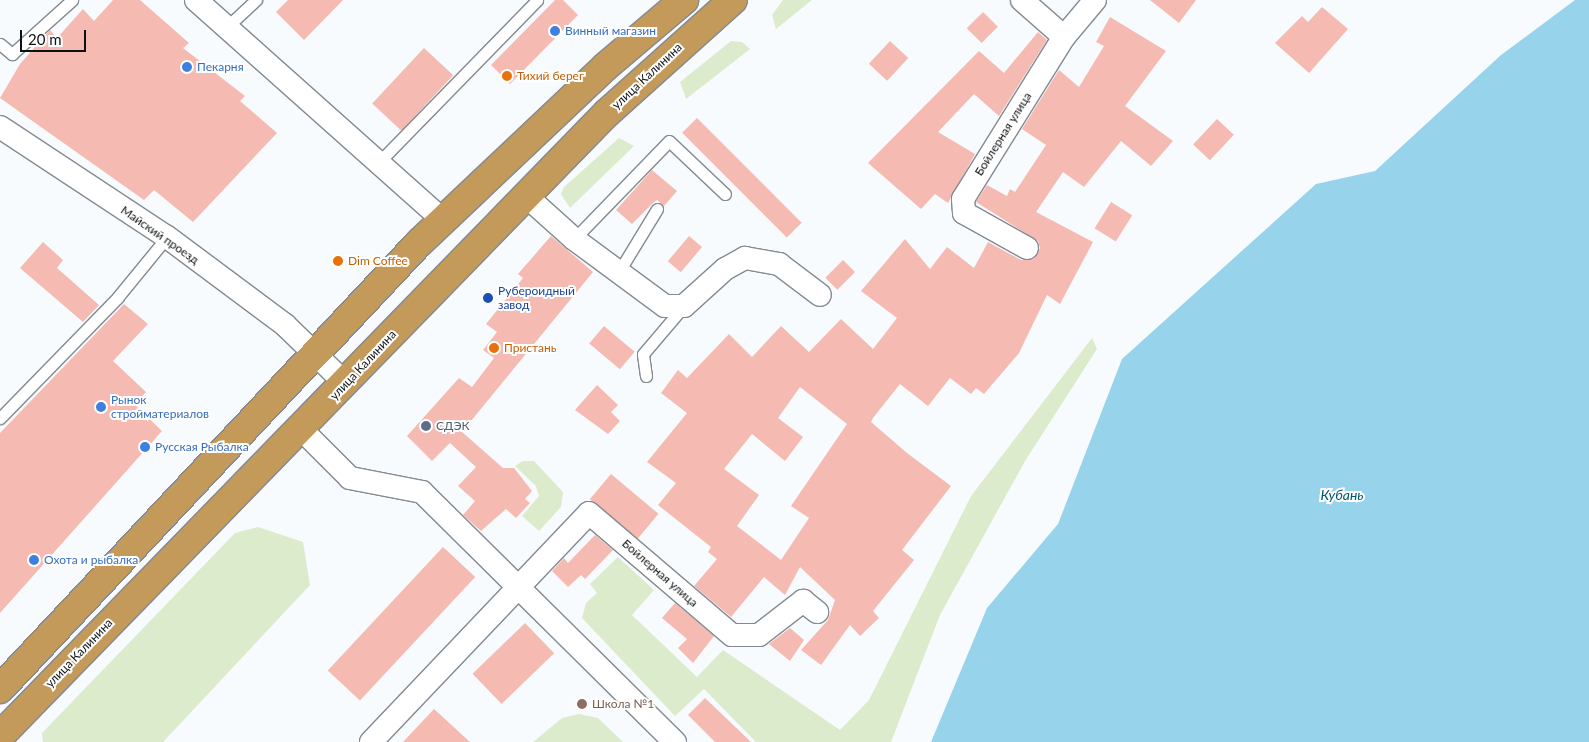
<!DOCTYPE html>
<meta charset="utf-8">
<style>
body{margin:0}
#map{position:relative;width:1589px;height:742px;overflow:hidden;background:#f8fbfe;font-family:Lato,sans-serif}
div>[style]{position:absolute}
.green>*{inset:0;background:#dbebcc}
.water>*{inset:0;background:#97d4ec}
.building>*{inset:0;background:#f5bab1;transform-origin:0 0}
.roads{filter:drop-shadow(1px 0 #838a91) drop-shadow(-1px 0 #838a91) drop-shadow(0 1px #838a91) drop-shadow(0 -1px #838a91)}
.service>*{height:11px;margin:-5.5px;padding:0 5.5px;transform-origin:5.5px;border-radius:5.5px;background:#fff}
.minor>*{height:22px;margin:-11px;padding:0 11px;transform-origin:11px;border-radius:11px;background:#fff}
.trunk>*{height:28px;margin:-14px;padding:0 14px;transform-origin:14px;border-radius:14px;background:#c49a5a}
.dots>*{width:14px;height:14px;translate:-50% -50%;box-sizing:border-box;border:2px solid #fff;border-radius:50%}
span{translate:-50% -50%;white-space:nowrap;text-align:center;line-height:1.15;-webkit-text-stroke:4px #fff;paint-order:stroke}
.shop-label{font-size:12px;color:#366cbe}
.left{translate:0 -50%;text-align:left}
.food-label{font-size:12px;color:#c56008}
.street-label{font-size:12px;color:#0e1113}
.transit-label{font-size:12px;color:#164399}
.service-label{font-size:12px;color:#4e5e75}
.education-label{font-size:12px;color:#785e54}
.water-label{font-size:14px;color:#025770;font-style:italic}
.scale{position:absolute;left:20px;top:30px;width:66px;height:22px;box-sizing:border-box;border:2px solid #0e1113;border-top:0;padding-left:6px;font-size:15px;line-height:18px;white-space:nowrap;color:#0e1113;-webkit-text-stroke:4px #fff;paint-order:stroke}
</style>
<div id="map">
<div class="green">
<i style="clip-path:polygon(783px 0,812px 0,776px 29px,772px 15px)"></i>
<i style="clip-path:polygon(731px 41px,742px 42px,750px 49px,686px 99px,680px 82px)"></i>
<i style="clip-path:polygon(619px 138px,634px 146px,570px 208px,561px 194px,564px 187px)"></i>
<i style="clip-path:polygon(1092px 338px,1097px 349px,1025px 461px,940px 615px,891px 742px,756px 742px,704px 689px,675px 716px,582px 618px,586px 603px,597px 593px,590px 584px,618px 557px,654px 590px,632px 615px,697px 677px,723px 650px,840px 730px,869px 700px,971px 496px)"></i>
<i style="clip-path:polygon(523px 461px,534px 461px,563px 492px,561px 507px,539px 531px,522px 516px,539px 496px,536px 486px,515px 466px)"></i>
<i style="clip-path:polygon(258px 527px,303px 542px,310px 585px,163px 742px,43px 742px,42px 733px,235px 533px)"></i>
<i style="clip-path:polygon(579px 714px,598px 718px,623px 742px,533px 742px,562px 718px)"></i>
</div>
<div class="water">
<i style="clip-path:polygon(1575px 0,1589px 0,1589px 742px,931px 742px,987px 608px,1058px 524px,1122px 359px,1316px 184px,1375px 171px,1501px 55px)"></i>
</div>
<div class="building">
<i style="clip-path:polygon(113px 0,140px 0,189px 43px,183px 48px,245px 96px,240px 101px,277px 133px,193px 222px,154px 190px,144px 200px,0 98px,20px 64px,50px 30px,57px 38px,83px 9px,94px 21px)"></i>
<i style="clip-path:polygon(288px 0,343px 0,304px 40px,276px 12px)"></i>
<i style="clip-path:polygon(555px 0,563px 0,578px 15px,510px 84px,491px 65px)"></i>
<i style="clip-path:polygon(1150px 0,1196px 0,1179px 23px)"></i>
<i style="clip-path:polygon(1322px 7px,1348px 29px,1309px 73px,1275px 43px,1302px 16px,1308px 22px)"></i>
<i style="left:983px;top:12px;width:21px;height:23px;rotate:45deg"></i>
<i style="clip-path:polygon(evenodd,1110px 17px,1166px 51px,1125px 106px,1173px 141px,1151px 166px,1121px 141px,1084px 187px,1063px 172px,1036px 212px,1093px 242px,1060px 304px,1047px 295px,1019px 353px,984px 394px,976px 388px,971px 394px,950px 378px,928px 406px,900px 384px,873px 418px,871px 422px,907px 453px,951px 486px,902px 550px,914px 560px,873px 611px,879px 618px,860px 636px,850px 625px,821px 665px,801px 650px,828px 620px,835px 600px,800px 567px,785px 595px,764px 577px,731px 617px,694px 586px,717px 559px,708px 552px,711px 547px,658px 505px,676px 483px,647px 462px,687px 413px,661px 393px,678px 370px,687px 378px,729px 334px,752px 357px,781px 326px,809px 352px,841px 319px,873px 349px,897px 318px,861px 291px,905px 239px,930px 269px,947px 247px,974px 268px,988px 242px,1021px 260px,1034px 259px,1040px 248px,1038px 241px,976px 202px,987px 185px,1007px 196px,1010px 189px,1015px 192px,1046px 145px,1022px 129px,1059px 70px,1079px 87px,1104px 46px,1096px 42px,1110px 17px,800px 387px,847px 424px,791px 506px,809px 518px,781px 560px,737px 526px,759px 495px,724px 469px,752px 434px,785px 461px,803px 437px,778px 418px,800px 387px)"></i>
<i style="clip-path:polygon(1038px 32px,1047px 40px,999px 116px,974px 94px,938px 132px,975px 154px,948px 203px,935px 194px,921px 209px,868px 163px,979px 51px,1004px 73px)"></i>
<i style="left:890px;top:41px;width:25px;height:31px;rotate:43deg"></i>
<i style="left:424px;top:48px;width:40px;height:76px;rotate:43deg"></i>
<i style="left:697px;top:118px;width:148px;height:21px;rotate:45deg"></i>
<i style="left:1217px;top:119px;width:23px;height:35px;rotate:43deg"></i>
<i style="clip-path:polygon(652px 170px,677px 191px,664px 206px,657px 200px,653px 203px,632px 224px,616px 210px)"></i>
<i style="left:1111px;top:202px;width:25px;height:31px;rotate:32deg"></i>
<i style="clip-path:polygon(551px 236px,593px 272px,462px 432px,503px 468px,514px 468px,532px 491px,525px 499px,530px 503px,516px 518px,506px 509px,481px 531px,463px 515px,475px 501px,458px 486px,476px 467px,450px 443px,432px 461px,407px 436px,459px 378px,472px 387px,494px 358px,483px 350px,497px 332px,486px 324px,523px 278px,518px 274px)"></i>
<i style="left:689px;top:236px;width:17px;height:33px;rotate:40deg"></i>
<i style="clip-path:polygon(43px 242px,63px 260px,57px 268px,99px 305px,83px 322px,20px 268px)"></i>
<i style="left:843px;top:260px;width:17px;height:25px;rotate:45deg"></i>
<i style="clip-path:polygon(124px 304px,148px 324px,113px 361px,146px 392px,134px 404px,162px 431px,0 613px,0 433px)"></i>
<i style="left:604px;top:326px;width:40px;height:23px;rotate:40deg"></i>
<i style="clip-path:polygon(597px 385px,618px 405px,611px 412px,620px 421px,608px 434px,575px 410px)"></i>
<i style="left:611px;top:474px;width:62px;height:33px;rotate:40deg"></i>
<i style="clip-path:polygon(595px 535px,613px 550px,585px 579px,581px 575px,568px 587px,552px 571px,564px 558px,568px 563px)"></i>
<i style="left:443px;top:547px;width:44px;height:169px;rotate:43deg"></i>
<i style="clip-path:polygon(675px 603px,714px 636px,693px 663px,678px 648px,687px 639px,662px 618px)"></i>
<i style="left:525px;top:623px;width:42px;height:73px;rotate:46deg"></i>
<i style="clip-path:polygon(790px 628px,804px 640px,790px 661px,769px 644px)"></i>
<i style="clip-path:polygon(705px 698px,751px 742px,715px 742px,688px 715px)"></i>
<i style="clip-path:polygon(434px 709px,470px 742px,403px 742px)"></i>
</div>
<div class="roads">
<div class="service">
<i style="left:229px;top:25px;width:37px;rotate:-43deg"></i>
<i style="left:0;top:44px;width:16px;rotate:40deg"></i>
<i style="left:12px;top:54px;width:81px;rotate:-42deg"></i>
<i style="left:380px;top:161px;width:225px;rotate:-45.7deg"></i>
<i style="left:574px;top:239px;width:136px;rotate:-45.9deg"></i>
<i style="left:669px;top:141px;width:77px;rotate:43.4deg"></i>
<i style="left:618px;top:273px;width:75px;rotate:-58.6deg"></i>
<i style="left:646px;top:376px;width:22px;rotate:-98deg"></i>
<i style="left:643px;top:354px;width:62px;rotate:-49.6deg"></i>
<i style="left:0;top:418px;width:168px;rotate:-45.7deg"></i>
<i style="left:117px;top:298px;width:79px;rotate:-50.7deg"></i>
</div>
<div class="minor">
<i style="left:196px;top:0;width:329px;rotate:41.7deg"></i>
<i style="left:1022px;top:0;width:56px;rotate:41.4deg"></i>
<i style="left:0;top:127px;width:200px;rotate:33.4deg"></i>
<i style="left:167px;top:237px;width:147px;rotate:36.7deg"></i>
<i style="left:285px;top:325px;width:85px;rotate:44deg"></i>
<i style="left:525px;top:195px;width:66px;rotate:41.9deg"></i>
<i style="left:574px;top:239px;width:113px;rotate:36.4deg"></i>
<i style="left:665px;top:306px;width:19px"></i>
<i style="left:684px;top:306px;width:55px;rotate:-42.1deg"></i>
<i style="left:725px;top:269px;width:23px;rotate:-29deg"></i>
<i style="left:745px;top:258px;width:35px;rotate:10deg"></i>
<i style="left:779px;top:264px;width:51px;rotate:37.1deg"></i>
<i style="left:1027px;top:248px;width:72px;rotate:-150.9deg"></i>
<i style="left:964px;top:213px;width:14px;rotate:-94deg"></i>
<i style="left:963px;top:199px;width:191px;rotate:-58.1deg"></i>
<i style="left:1064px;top:37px;width:48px;rotate:-50deg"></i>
<i style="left:301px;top:429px;width:69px;rotate:45deg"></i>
<i style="left:350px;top:478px;width:73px;rotate:11deg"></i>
<i style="left:422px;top:492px;width:356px;rotate:44.7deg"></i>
<i style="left:371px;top:742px;width:316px;rotate:-46.4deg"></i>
<i style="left:589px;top:513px;width:188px;rotate:40.5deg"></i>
<i style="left:732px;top:635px;width:27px"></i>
<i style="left:759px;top:635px;width:56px;rotate:-37.7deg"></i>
<i style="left:803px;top:601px;width:18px;rotate:38deg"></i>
</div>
<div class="trunk">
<i style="left:0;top:689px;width:612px;rotate:-46.79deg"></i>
<i style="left:419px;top:243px;width:256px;rotate:-43.4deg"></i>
<i style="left:605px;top:67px;width:104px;rotate:-40.3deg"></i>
<i style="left:0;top:736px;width:870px;rotate:-45.75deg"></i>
<i style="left:607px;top:113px;width:169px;rotate:-41.9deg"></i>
</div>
</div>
<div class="dots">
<i style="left:555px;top:31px;background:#3f7fe0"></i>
<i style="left:187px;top:67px;background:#3f7fe0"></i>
<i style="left:507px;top:76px;background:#e8710a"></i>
<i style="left:338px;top:261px;background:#e8710a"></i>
<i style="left:488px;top:298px;background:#1a4fb4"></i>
<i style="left:494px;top:348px;background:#e8710a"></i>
<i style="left:101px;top:407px;background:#3f7fe0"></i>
<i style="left:426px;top:426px;background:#5c6f8a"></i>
<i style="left:145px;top:447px;background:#3f7fe0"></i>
<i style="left:34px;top:560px;background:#3f7fe0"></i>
<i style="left:582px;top:704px;background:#8d6e63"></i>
</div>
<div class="shop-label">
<span class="left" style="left:565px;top:31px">Винный магазин</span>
<span class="left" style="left:197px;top:67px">Пекарня</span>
<span class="left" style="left:111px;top:407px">Рынок<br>стройматериалов</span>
<span class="left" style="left:155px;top:447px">Русская Рыбалка</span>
<span class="left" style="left:44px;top:560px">Охота и рыбалка</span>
</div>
<div class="food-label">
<span class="left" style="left:517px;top:76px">Тихий берег</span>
<span class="left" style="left:348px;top:261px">Dim Coffee</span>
<span class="left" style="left:504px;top:348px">Пристань</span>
</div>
<div class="street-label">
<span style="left:647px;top:76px;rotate:-43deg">улица Калинина</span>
<span style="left:1003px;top:134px;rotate:-58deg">Бойлерная улица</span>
<span style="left:160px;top:235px;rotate:35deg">Майский проезд</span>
<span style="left:363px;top:365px;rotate:-47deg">улица Калинина</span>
<span style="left:660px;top:573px;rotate:41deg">Бойлерная улица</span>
<span style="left:79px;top:653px;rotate:-46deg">улица Калинина</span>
</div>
<div class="transit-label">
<span class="left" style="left:498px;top:298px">Рубероидный<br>завод</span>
</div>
<div class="service-label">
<span class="left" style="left:436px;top:426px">СДЭК</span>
</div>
<div class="education-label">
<span class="left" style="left:592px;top:704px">Школа №1</span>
</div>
<div class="water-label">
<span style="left:1342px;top:495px">Кубань</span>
</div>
<div class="scale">20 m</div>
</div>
